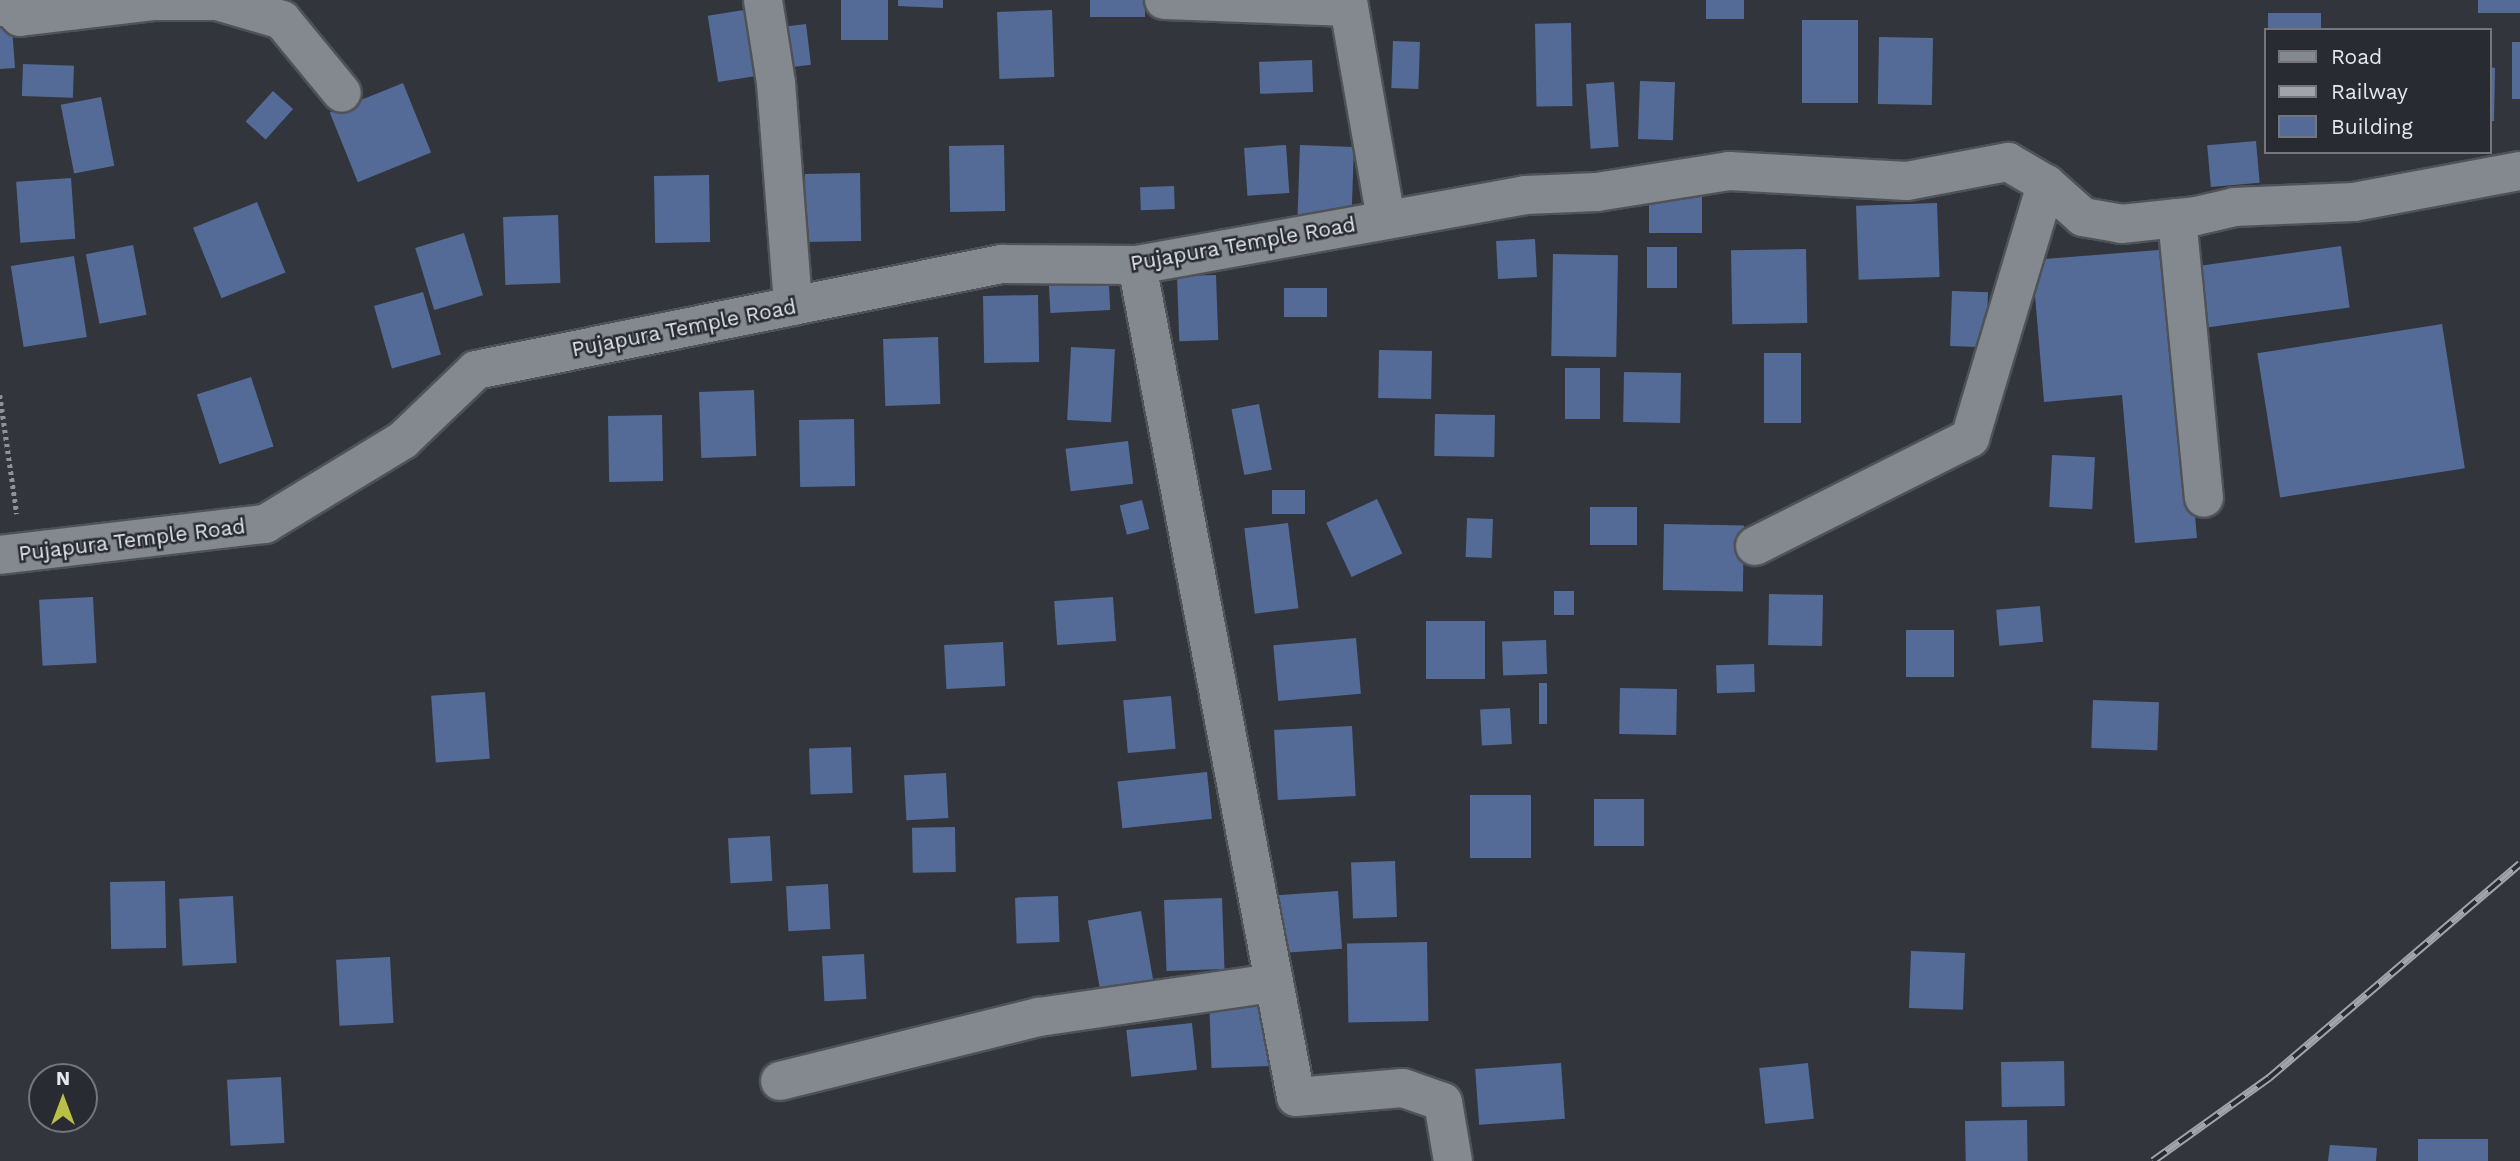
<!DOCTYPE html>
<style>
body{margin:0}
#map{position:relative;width:2520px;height:1161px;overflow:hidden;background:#32353b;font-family:"Work Sans",sans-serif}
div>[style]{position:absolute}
.building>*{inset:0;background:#546b97;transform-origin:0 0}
.path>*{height:4.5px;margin-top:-2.25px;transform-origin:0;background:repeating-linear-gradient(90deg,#909297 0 3.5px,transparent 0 7px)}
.roads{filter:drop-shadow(2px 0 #4f5256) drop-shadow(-2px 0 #4f5256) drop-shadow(0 2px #4f5256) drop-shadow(0 -2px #4f5256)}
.street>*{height:38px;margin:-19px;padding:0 19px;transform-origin:19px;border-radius:19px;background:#84888f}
.rail>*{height:8px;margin-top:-4px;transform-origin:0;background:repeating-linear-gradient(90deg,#282b31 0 16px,#a2a4a9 0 32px);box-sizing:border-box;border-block:2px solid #a2a4a9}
span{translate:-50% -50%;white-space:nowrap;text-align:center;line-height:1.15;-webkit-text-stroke:5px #282b31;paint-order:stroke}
.street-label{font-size:21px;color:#e5e7eb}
.legend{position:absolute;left:2264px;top:28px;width:228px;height:126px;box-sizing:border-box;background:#282b31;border:2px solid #74767b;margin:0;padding:9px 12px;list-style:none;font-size:21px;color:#e5e7eb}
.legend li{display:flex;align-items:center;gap:14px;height:35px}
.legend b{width:35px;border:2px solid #74767b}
.north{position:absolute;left:28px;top:1063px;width:70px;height:70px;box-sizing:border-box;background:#282b31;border:2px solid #74767b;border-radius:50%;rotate:0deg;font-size:19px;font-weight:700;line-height:28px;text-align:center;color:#e5e7eb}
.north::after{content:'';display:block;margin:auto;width:24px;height:32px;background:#bac046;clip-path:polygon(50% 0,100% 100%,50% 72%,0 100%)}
</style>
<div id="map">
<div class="building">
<i style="left:841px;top:0;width:47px;height:40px"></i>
<i style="clip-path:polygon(898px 0,943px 0,943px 8px,898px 6px)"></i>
<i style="left:1090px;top:0;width:55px;height:17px"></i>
<i style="left:1706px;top:0;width:38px;height:19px"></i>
<i style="left:2478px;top:0;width:42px;height:13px"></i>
<i style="left:763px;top:7px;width:67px;height:56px;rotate:81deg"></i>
<i style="left:1052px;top:10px;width:67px;height:55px;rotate:88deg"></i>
<i style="clip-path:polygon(11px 13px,15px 68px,0 69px,0 14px)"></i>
<i style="left:2321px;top:13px;width:17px;height:53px;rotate:90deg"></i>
<i style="left:1802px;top:20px;width:56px;height:83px"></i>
<i style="left:1571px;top:23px;width:83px;height:36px;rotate:89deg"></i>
<i style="left:806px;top:24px;width:41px;height:35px;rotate:83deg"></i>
<i style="left:1879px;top:37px;width:54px;height:67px;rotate:1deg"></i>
<i style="left:1393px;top:41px;width:27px;height:47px;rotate:2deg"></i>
<i style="left:2512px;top:42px;width:8px;height:57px"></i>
<i style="left:1312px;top:60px;width:32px;height:53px;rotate:88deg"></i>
<i style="left:23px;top:64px;width:51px;height:32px;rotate:2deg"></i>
<i style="clip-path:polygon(2490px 67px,2495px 68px,2494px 121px,2490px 121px)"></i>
<i style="left:1640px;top:81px;width:35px;height:58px;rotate:2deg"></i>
<i style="left:1614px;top:82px;width:65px;height:28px;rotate:86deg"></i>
<i style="left:403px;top:83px;width:75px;height:79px;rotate:68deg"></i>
<i style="left:273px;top:91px;width:27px;height:41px;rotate:42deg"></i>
<i style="left:101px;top:97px;width:70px;height:41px;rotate:79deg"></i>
<i style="left:2256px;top:141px;width:42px;height:49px;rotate:85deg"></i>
<i style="left:1004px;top:145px;width:66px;height:55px;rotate:89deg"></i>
<i style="left:1286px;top:145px;width:48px;height:42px;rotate:86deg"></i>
<i style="left:1300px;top:145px;width:54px;height:75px;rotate:2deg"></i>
<i style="left:860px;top:173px;width:68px;height:55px;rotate:89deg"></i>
<i style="left:709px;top:175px;width:67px;height:55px;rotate:89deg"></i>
<i style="left:71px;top:178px;width:61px;height:55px;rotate:86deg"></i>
<i style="left:1174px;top:186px;width:23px;height:34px;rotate:88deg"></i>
<i style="left:1649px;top:188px;width:53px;height:45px"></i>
<i style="left:257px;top:202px;width:76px;height:69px;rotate:68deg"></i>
<i style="left:1937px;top:203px;width:74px;height:81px;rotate:88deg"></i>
<i style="left:558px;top:215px;width:68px;height:55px;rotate:88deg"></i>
<i style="left:464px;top:233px;width:65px;height:51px;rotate:73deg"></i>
<i style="left:1535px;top:239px;width:38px;height:39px;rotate:87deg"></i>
<i style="left:133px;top:245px;width:71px;height:48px;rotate:79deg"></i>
<i style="left:2341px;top:246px;width:62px;height:144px;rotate:82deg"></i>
<i style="left:1647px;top:247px;width:30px;height:41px"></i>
<i style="left:1806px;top:249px;width:74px;height:75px;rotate:89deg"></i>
<i style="clip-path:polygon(2171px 249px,2197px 538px,2135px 543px,2122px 395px,2044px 402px,2032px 260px)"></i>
<i style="left:1553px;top:254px;width:65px;height:102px;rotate:1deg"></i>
<i style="left:74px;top:256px;width:82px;height:64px;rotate:81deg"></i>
<i style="left:1108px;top:266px;width:44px;height:60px;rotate:87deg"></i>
<i style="left:1216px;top:275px;width:65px;height:39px;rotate:88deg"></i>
<i style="left:1284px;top:288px;width:43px;height:29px"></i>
<i style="left:1952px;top:291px;width:36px;height:55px;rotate:2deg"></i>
<i style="left:423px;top:292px;width:65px;height:51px;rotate:74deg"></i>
<i style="left:1038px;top:295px;width:67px;height:55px;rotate:89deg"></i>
<i style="left:2442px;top:324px;width:146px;height:187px;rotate:81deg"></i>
<i style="left:938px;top:337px;width:67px;height:55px;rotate:88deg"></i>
<i style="left:1071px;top:347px;width:44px;height:73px;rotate:3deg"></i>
<i style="left:1379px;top:350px;width:53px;height:48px;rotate:1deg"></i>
<i style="left:1764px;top:353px;width:37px;height:70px"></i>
<i style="left:1565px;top:368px;width:35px;height:51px"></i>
<i style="left:1624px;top:372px;width:57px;height:50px;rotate:1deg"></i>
<i style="left:251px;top:377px;width:73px;height:57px;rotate:72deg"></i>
<i style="left:754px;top:390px;width:66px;height:55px;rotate:88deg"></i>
<i style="left:1259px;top:404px;width:67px;height:28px;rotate:79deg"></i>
<i style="left:1435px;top:414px;width:60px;height:42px;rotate:1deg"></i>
<i style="left:662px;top:415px;width:66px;height:54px;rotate:89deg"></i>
<i style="left:854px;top:419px;width:67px;height:55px;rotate:89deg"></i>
<i style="left:1128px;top:441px;width:43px;height:63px;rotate:83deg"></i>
<i style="left:2052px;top:455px;width:43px;height:52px;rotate:3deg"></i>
<i style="left:1305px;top:490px;width:24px;height:33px;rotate:90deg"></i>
<i style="left:1377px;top:499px;width:60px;height:56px;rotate:65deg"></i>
<i style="left:1142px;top:500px;width:30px;height:23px;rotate:76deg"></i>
<i style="left:1590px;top:507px;width:47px;height:38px"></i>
<i style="left:1467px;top:518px;width:26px;height:39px;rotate:2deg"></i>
<i style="left:1288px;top:523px;width:86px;height:44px;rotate:83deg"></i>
<i style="left:1664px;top:524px;width:80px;height:66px;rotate:1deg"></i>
<i style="left:1554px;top:591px;width:20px;height:24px"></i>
<i style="left:1769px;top:594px;width:54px;height:51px;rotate:1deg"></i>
<i style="left:93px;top:597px;width:66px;height:54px;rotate:87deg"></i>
<i style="left:1113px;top:597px;width:44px;height:59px;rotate:86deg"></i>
<i style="left:2040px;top:606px;width:36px;height:44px;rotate:85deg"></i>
<i style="left:1426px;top:621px;width:59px;height:58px"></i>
<i style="left:1906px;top:630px;width:48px;height:47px"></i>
<i style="left:1356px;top:638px;width:56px;height:83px;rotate:85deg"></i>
<i style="left:1546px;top:640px;width:34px;height:44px;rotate:88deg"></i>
<i style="left:1003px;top:642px;width:44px;height:59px;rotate:87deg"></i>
<i style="left:1754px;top:664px;width:28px;height:38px;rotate:88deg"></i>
<i style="left:1539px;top:683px;width:8px;height:41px"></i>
<i style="left:1620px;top:688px;width:57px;height:46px;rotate:1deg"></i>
<i style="left:485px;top:692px;width:67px;height:54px;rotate:86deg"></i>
<i style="left:1171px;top:696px;width:53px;height:48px;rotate:85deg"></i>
<i style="left:2093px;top:700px;width:66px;height:48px;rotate:2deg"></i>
<i style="left:1510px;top:708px;width:36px;height:30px;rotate:87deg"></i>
<i style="left:1352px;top:726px;width:70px;height:78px;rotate:87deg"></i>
<i style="left:851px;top:747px;width:46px;height:42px;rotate:88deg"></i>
<i style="left:1207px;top:772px;width:47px;height:90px;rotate:84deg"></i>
<i style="left:946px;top:773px;width:45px;height:42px;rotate:87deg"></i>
<i style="left:1531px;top:795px;width:63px;height:61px;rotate:90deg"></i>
<i style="left:1594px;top:799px;width:50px;height:47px"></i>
<i style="left:955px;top:827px;width:45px;height:43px;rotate:89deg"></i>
<i style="left:770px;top:836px;width:45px;height:42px;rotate:87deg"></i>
<i style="left:1395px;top:861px;width:56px;height:44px;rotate:88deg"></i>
<i style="left:165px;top:881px;width:67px;height:55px;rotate:89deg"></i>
<i style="left:828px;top:884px;width:45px;height:42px;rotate:87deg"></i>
<i style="left:1338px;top:891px;width:58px;height:61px;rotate:86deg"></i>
<i style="left:233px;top:896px;width:67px;height:54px;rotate:87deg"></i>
<i style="left:1058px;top:896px;width:46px;height:43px;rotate:88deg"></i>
<i style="left:1222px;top:898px;width:71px;height:58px;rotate:88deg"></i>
<i style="left:1141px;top:911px;width:73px;height:54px;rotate:80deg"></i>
<i style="left:1427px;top:942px;width:79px;height:80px;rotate:89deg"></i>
<i style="left:1911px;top:951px;width:54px;height:57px;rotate:2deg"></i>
<i style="left:864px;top:954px;width:45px;height:42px;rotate:87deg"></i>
<i style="left:390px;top:957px;width:66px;height:54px;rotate:87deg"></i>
<i style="left:1267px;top:995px;width:71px;height:58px;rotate:88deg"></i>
<i style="left:1192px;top:1023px;width:47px;height:66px;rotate:84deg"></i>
<i style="left:2064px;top:1061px;width:45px;height:63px;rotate:89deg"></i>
<i style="left:1561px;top:1063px;width:56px;height:86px;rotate:86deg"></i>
<i style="left:1808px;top:1063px;width:56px;height:49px;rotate:84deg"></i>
<i style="left:281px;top:1077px;width:66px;height:54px;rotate:87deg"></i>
<i style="left:2027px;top:1120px;width:41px;height:62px;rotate:89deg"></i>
<i style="left:2418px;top:1139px;width:70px;height:22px"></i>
<i style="clip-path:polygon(2330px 1145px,2377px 1148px,2376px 1161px,2328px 1161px)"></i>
</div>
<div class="path">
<i style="left:0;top:395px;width:120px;rotate:81.9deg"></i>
</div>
<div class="roads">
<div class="street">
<i style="left:763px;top:0;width:84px;rotate:81.1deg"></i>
<i style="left:776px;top:83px;width:224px;rotate:85.6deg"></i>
<i style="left:1164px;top:0;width:185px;rotate:2.2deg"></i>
<i style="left:1349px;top:7px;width:215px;rotate:80.1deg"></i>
<i style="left:0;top:7px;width:10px"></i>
<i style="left:10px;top:7px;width:14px;rotate:45deg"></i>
<i style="left:20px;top:17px;width:136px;rotate:-6.8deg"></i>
<i style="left:155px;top:1px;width:62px"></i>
<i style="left:217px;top:1px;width:68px;rotate:16.3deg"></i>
<i style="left:282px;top:20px;width:94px;rotate:50.6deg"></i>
<i style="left:2177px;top:218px;width:281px;rotate:84.5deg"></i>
<i style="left:1137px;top:265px;width:847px;rotate:79.18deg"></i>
<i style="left:1296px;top:1097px;width:107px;rotate:-4.8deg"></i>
<i style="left:1403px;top:1088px;width:42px;rotate:19.3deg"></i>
<i style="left:1443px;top:1102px;width:60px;rotate:80.4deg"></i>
<i style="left:1755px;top:546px;width:241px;rotate:-26.7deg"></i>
<i style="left:1970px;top:438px;width:265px;rotate:-73.3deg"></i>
<i style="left:0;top:555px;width:267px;rotate:-6.7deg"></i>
<i style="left:265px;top:524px;width:162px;rotate:-31.3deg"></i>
<i style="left:403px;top:440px;width:101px;rotate:-43.8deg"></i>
<i style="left:476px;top:370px;width:536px;rotate:-11.41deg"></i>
<i style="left:1001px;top:264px;width:136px;rotate:0.4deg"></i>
<i style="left:1137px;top:265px;width:394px;rotate:-10.2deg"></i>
<i style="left:1525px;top:195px;width:72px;rotate:-2.4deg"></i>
<i style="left:1597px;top:192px;width:134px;rotate:-9deg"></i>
<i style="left:1729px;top:171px;width:178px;rotate:3.2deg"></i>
<i style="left:1907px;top:181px;width:103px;rotate:-10.7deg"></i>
<i style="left:2008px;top:162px;width:44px;rotate:30.1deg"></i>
<i style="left:2046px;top:184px;width:50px;rotate:41.7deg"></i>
<i style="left:2083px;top:217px;width:39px;rotate:10deg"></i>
<i style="left:2121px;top:224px;width:75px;rotate:-6.1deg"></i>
<i style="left:2196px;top:216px;width:39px;rotate:-13deg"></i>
<i style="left:2234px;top:207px;width:120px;rotate:-2.4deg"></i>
<i style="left:2354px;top:202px;width:169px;rotate:-10.6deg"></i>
<i style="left:780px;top:1081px;width:267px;rotate:-13.9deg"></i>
<i style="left:1039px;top:1017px;width:236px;rotate:-8.3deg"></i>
</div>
</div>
<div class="rail">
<i style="left:2153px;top:1161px;width:143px;rotate:-35.6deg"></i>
<i style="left:2269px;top:1078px;width:330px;rotate:-40.5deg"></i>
</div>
<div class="street-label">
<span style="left:1243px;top:244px;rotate:-10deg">Pujapura Temple Road</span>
<span style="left:684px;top:328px;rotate:-11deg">Pujapura Temple Road</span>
<span style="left:132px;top:540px;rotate:-7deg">Pujapura Temple Road</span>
</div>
<ul class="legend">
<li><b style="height:9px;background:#84888f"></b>Road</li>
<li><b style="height:9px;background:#a2a4a9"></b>Railway</li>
<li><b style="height:19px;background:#546b97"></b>Building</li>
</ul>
<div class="north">N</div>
</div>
